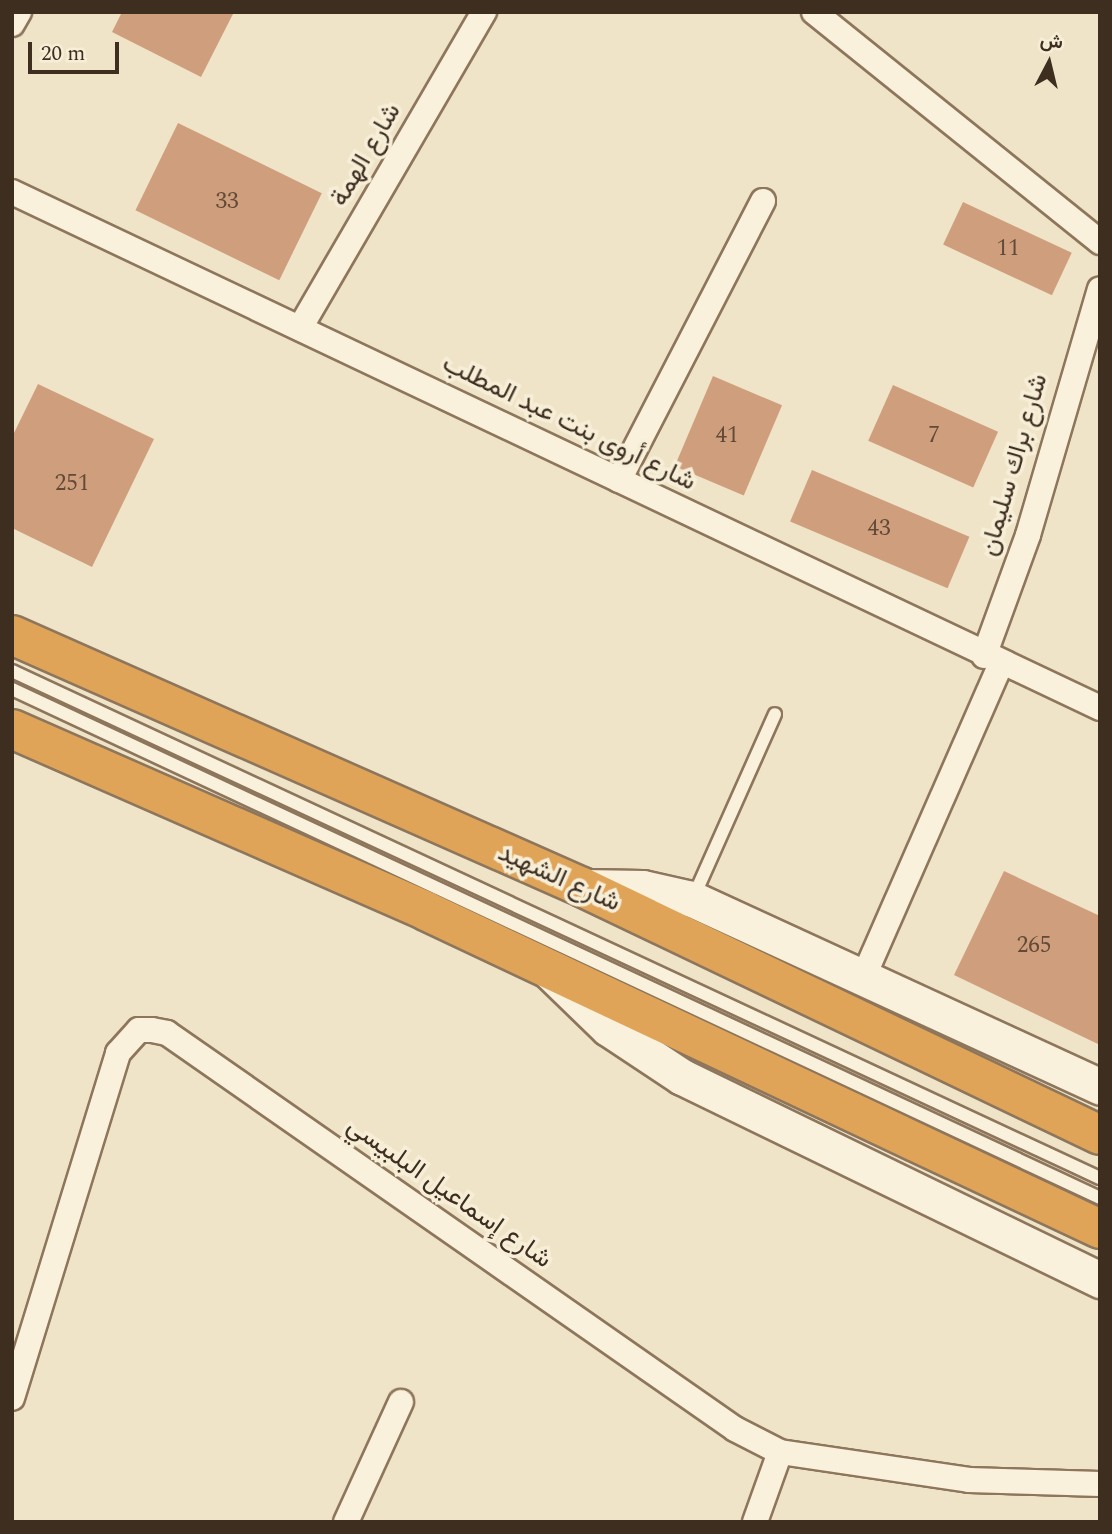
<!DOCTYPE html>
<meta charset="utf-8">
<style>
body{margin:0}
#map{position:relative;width:1112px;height:1534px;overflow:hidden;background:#f0e4c8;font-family:Spectral,Vazirmatn,serif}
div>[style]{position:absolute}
.building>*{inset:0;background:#cf9f7d;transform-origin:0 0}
.roads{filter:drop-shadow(2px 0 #8d765c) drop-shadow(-2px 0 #8d765c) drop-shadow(0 2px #8d765c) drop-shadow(0 -2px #8d765c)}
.lane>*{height:12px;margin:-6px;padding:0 6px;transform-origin:6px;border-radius:6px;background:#faf1dc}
.street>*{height:24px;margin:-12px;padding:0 12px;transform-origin:12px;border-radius:12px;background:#faf1dc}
.secondary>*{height:35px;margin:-17.5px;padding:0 17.5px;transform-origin:17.5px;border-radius:17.5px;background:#faf1dc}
.highway>*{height:38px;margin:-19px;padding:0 19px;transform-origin:19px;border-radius:19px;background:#e0a458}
span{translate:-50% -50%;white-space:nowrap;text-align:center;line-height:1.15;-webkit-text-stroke:7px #f7eed8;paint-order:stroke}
.number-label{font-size:23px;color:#624a37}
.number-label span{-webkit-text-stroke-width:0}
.street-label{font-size:26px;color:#3d2e20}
.frame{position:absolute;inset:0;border:14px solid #3d2e20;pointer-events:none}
.north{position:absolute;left:1014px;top:28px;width:70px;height:70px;-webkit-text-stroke:5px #f7eed8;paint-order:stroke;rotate:7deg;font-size:19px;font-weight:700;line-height:28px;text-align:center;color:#3d2e20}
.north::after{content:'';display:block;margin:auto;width:24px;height:32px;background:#3d2e20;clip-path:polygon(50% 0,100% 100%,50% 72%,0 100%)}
.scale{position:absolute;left:28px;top:42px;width:91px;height:32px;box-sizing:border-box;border:4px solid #3d2e20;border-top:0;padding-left:9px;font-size:21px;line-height:24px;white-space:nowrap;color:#3d2e20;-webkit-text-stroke:5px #f7eed8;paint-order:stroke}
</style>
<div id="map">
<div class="building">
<i style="clip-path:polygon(122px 12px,234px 12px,201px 77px,112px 32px)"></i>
<i style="left:178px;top:123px;width:160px;height:97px;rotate:26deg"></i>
<i style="left:963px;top:202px;width:120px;height:47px;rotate:25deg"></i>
<i style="left:713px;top:376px;width:75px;height:98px;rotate:23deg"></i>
<i style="clip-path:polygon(38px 384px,154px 439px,92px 567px,12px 528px,12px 437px)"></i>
<i style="left:893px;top:385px;width:115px;height:61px;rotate:24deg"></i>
<i style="left:812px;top:470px;width:171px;height:56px;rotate:23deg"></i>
<i style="clip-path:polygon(1004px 871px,1100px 916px,1100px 1045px,954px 975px)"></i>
</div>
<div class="roads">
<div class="lane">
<i style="left:12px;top:671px;width:1200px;rotate:24.99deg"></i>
<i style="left:12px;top:689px;width:1201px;rotate:25.07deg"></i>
<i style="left:694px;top:896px;width:199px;rotate:-66deg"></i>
</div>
<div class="street">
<i style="left:814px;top:12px;width:367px;rotate:38.8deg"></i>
<i style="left:12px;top:24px;width:14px;rotate:-60deg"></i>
<i style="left:12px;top:192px;width:1204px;rotate:25.37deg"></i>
<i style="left:300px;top:328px;width:366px;rotate:-59.8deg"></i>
<i style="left:619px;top:480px;width:314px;rotate:-62.7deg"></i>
<i style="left:984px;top:656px;width:129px;rotate:-70deg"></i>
<i style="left:1028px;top:535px;width:256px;rotate:-73.7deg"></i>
<i style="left:863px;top:978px;width:343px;rotate:-66.3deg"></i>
<i style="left:12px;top:1398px;width:361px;rotate:-72.9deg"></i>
<i style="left:118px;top:1053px;width:31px;rotate:-48deg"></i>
<i style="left:139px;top:1030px;width:13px"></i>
<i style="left:152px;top:1030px;width:15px;rotate:11deg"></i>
<i style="left:167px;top:1033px;width:692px;rotate:34.88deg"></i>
<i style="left:735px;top:1429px;width:51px;rotate:27.1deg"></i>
<i style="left:780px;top:1452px;width:191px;rotate:8.4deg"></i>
<i style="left:969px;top:1480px;width:131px;rotate:1.7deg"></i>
<i style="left:346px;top:1522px;width:132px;rotate:-65.4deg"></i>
<i style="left:755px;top:1522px;width:74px;rotate:-70.3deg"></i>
</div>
<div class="secondary">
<i style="left:582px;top:887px;width:61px;rotate:0.9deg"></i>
<i style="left:643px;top:888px;width:50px;rotate:12.7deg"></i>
<i style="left:692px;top:899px;width:449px;rotate:24.7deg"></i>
<i style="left:545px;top:967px;width:88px;rotate:44.1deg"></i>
<i style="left:608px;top:1028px;width:89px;rotate:33.5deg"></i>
<i style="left:682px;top:1077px;width:465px;rotate:25.9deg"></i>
</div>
<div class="highway">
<i style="left:12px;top:635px;width:623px;rotate:23.85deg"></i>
<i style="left:582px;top:887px;width:574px;rotate:25.58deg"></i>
<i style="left:12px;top:729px;width:452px;rotate:23.7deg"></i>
<i style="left:426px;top:911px;width:745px;rotate:25.26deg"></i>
</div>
</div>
<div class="number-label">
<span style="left:227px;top:202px">33</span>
<span style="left:1008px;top:249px">11</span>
<span style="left:727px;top:436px">41</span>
<span style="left:934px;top:436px">7</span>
<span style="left:72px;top:484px">251</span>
<span style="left:879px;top:529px">43</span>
<span style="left:1034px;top:946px">265</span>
</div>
<div class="street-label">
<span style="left:366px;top:155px;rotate:-60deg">شارع الهمة</span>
<span style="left:569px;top:423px;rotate:26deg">شارع أروى بنت عبد المطلب</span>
<span style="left:1014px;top:465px;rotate:-74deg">شارع براك سليمان</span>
<span style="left:559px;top:878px;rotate:24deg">شارع الشهيد</span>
<span style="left:449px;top:1193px;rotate:35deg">شارع إسماعيل البلبيسي</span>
</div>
<div class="frame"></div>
<div class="north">ش</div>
<div class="scale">20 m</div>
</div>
